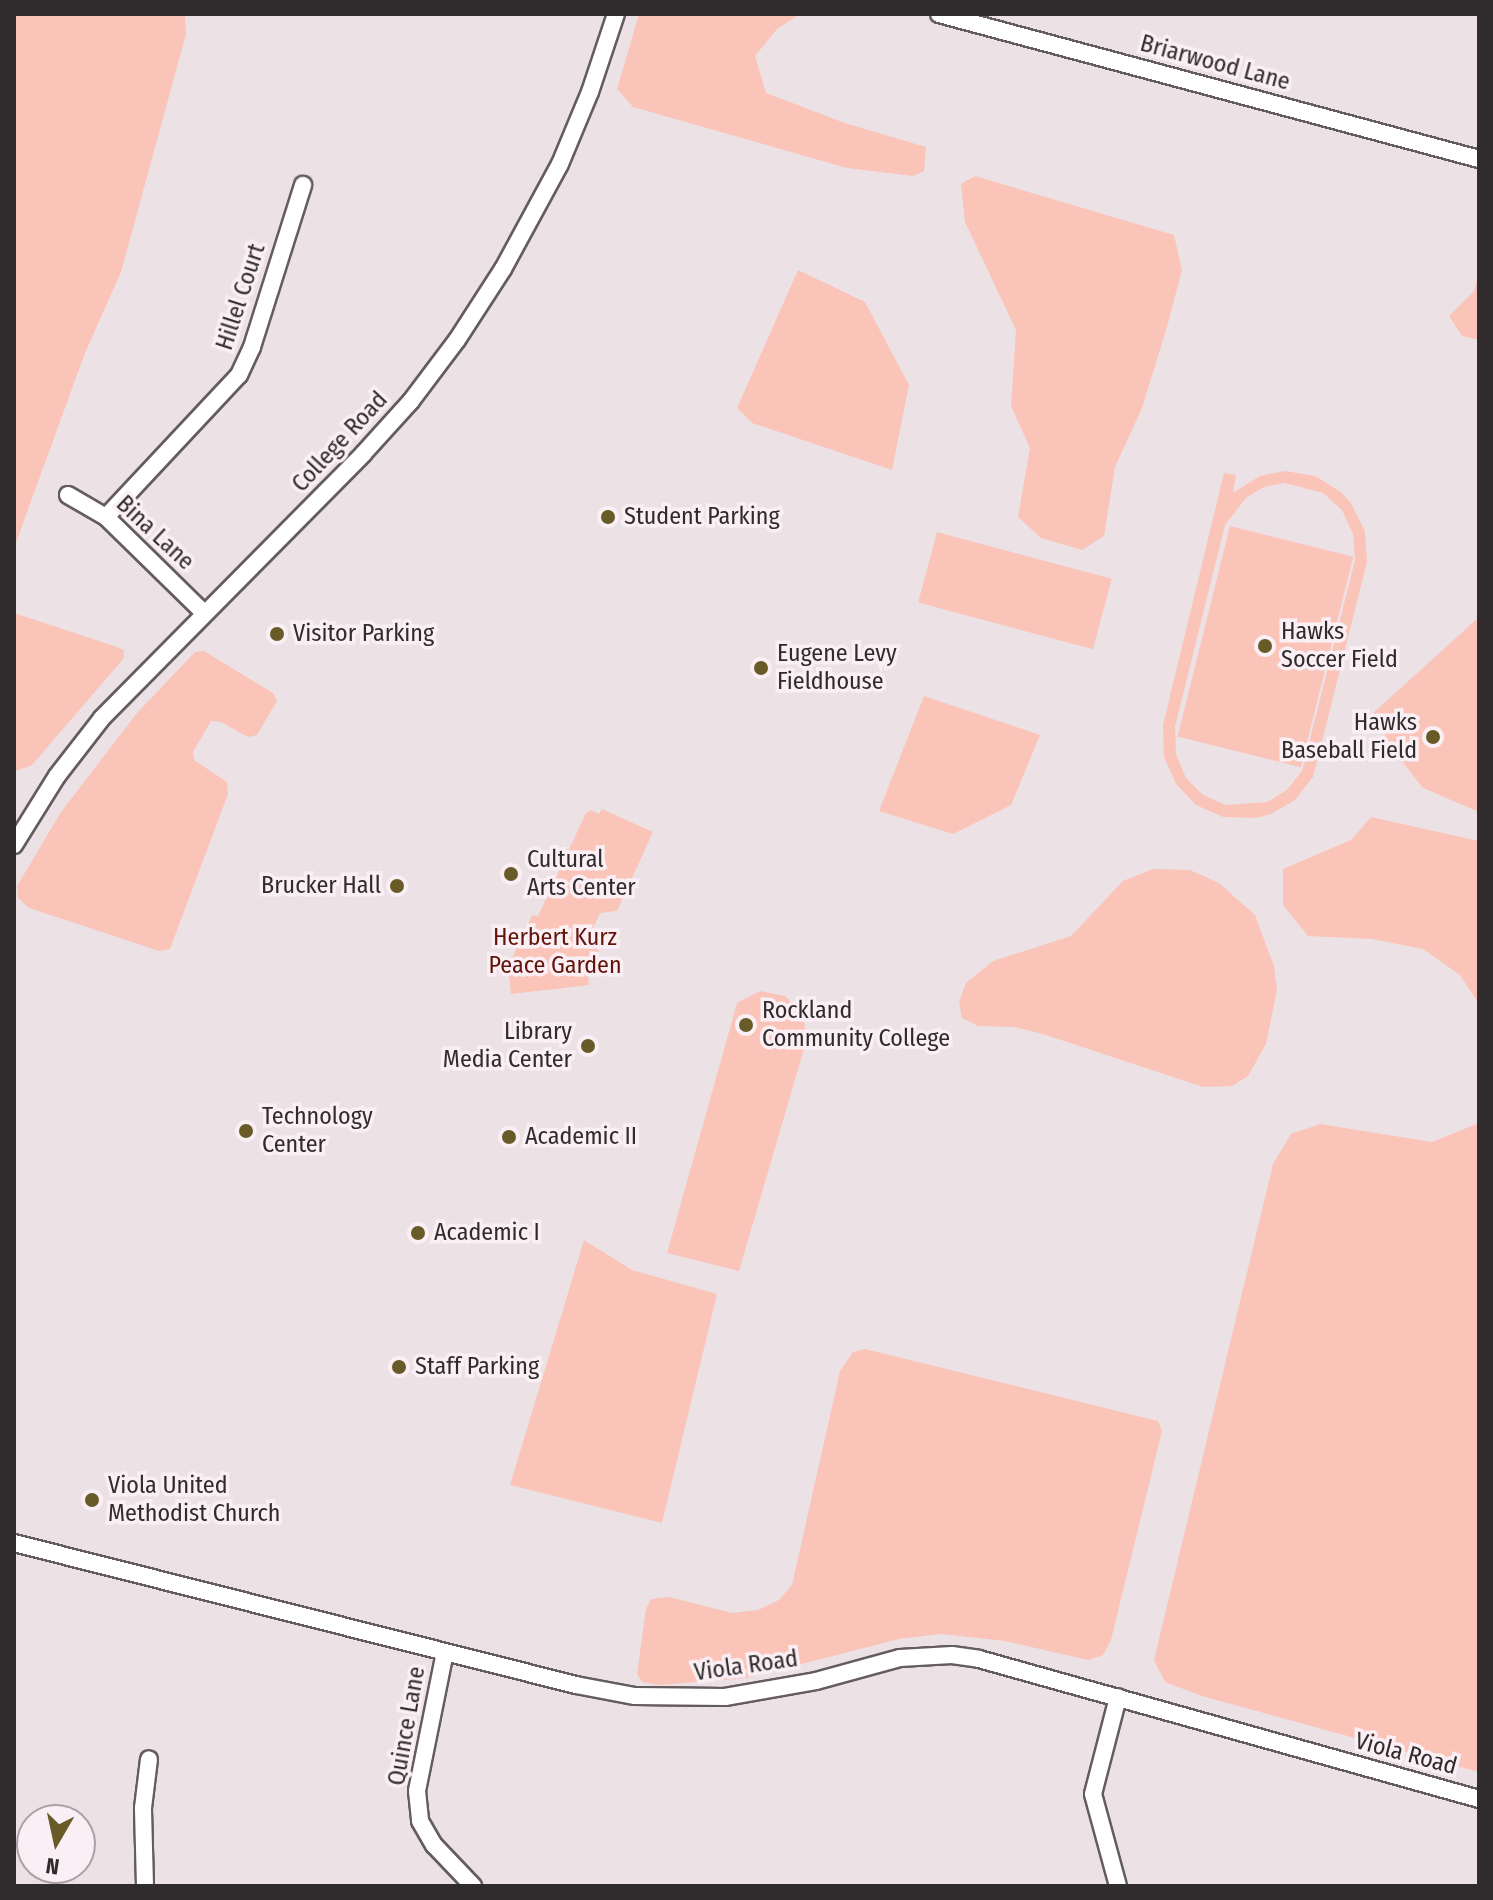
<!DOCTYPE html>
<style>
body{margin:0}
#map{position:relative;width:1493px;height:1900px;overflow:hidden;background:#ece2e6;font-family:"Fira Sans Condensed",sans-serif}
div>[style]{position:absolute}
.green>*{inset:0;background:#fac4b9;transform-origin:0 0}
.roads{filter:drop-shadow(2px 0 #655c60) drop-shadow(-2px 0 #655c60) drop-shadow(0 2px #655c60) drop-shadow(0 -2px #655c60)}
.minor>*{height:16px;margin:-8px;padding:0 8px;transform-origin:8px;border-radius:8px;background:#fff}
.dots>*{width:22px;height:22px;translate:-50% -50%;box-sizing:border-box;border:4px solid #faeff4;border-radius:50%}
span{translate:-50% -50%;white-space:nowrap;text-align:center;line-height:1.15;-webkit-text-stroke:7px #faeff4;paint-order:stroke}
.street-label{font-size:24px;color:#302c2e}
.poi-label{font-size:24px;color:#302c2e}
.left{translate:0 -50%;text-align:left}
.right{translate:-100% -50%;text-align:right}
.park-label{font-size:24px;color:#61150a}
.frame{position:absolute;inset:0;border:16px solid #302c2e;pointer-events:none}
.north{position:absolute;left:16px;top:1804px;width:80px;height:80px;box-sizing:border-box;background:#faeff4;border:2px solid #a9a1a5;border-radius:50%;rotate:189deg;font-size:22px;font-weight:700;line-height:32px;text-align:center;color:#302c2e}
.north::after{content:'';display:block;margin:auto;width:28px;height:36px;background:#695b28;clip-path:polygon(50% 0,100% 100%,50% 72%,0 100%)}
</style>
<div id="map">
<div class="green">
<i style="clip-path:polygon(14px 14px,185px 14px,186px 34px,121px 272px,85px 353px,14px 548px)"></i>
<i style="clip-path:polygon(639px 14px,800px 14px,777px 29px,755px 56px,766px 93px,845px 123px,926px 147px,924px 171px,913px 176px,847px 168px,633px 107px,617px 89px)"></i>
<i style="clip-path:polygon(975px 176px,1174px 235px,1182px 270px,1167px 327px,1142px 408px,1115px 467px,1104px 536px,1082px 550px,1041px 538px,1018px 517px,1030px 448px,1011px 406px,1016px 330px,965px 222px,961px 184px)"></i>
<i style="clip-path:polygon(798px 270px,865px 302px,909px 385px,892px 470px,752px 423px,737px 408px)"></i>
<i style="clip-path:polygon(1479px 273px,1479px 340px,1462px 336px,1449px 316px,1474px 291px)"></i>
<i style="clip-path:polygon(evenodd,1285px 471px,1315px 476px,1341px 492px,1351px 503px,1365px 531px,1367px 562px,1313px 777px,1295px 800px,1271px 814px,1256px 818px,1223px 817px,1196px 805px,1176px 784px,1164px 757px,1163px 725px,1224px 473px,1236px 475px,1233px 493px,1260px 476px,1285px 471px,1285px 483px,1323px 493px,1342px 510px,1353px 534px,1355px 560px,1302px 771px,1287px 790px,1267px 802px,1226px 805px,1203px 795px,1186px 778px,1176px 754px,1175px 727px,1225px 525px,1246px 498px,1264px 487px,1285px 483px)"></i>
<i style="left:1230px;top:526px;width:127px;height:217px;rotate:14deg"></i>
<i style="left:937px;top:532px;width:181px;height:73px;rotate:15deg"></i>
<i style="clip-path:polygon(14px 613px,114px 646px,124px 650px,124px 658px,32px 765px,16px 771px)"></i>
<i style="clip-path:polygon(1479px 617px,1479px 812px,1423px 788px,1400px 759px,1372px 714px)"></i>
<i style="clip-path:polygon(204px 651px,273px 693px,277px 701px,257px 735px,248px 737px,221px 722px,211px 721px,193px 752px,194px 760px,227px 782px,228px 794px,170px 949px,159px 951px,29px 908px,18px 898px,17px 886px,61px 812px,137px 713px,195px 652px)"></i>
<i style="clip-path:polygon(924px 696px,1040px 735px,1011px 805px,953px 834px,879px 811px)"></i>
<i style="clip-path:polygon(602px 809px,653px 832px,617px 911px,600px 913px,589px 937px,599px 952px,588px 975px,589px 985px,511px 994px,508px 967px,532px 915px,538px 916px,586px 813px,591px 810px,599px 814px)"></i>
<i style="clip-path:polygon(1371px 817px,1479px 841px,1479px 1004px,1460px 975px,1423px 949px,1372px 939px,1308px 936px,1283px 905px,1283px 869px,1351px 840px)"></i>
<i style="clip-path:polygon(1153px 869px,1190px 870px,1219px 883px,1255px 915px,1274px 966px,1277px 990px,1266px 1044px,1248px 1076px,1232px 1086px,1203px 1087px,1046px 1035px,1015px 1027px,978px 1026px,962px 1018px,959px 1002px,966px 983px,993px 961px,1071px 936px,1123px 881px)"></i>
<i style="clip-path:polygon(760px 991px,785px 996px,804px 1016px,806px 1042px,739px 1271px,667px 1253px,737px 1003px)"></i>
<i style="clip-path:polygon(1479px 1123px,1479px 1772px,1202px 1696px,1165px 1682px,1154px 1660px,1273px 1164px,1291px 1134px,1320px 1124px,1432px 1142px)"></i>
<i style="clip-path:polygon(584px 1240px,632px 1270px,717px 1294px,662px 1523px,510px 1485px)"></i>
<i style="clip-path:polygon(865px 1349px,1158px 1421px,1162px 1431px,1111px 1640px,1103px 1655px,1088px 1660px,1005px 1641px,941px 1634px,899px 1639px,747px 1678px,660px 1685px,642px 1682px,637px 1674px,646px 1609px,651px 1599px,669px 1597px,732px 1613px,758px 1610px,779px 1600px,792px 1585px,840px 1371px,853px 1352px)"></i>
</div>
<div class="roads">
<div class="minor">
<i style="left:939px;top:14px;width:559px;rotate:15.03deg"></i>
<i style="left:68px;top:495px;width:44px;rotate:30.1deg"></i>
<i style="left:106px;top:517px;width:137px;rotate:44.4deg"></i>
<i style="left:106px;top:517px;width:195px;rotate:-46.9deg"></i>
<i style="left:239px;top:375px;width:31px;rotate:-65deg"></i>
<i style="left:252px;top:347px;width:170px;rotate:-72.5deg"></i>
<i style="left:14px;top:845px;width:81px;rotate:-58.1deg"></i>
<i style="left:57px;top:776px;width:73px;rotate:-52.2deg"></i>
<i style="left:102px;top:718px;width:371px;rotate:-45.3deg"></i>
<i style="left:363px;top:454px;width:72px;rotate:-47.8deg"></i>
<i style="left:411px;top:401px;width:76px;rotate:-53deg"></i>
<i style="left:457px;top:340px;width:85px;rotate:-57.1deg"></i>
<i style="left:503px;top:269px;width:119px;rotate:-61.5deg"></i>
<i style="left:560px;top:164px;width:78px;rotate:-67.4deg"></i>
<i style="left:590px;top:92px;width:82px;rotate:-71.6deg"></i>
<i style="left:14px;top:1543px;width:580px;rotate:14.18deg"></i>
<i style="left:576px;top:1685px;width:60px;rotate:10.6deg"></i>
<i style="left:635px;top:1696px;width:90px;rotate:0.6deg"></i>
<i style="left:725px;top:1697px;width:92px;rotate:-10deg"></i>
<i style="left:816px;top:1681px;width:87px;rotate:-15.3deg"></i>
<i style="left:900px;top:1658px;width:52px;rotate:-3.3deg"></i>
<i style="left:952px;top:1655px;width:27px;rotate:8deg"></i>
<i style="left:979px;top:1659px;width:519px;rotate:15.64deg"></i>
<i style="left:445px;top:1652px;width:142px;rotate:101.4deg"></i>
<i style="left:417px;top:1791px;width:30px;rotate:84deg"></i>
<i style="left:420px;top:1821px;width:28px;rotate:60deg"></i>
<i style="left:434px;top:1845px;width:57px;rotate:46.4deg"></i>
<i style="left:145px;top:1886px;width:78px;rotate:-91.5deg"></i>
<i style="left:143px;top:1808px;width:49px;rotate:-83deg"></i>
<i style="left:1118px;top:1886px;width:95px;rotate:-105.2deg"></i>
<i style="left:1093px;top:1794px;width:100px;rotate:-75.5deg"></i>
</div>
</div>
<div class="dots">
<i style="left:608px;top:517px;background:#695b28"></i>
<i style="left:277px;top:634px;background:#695b28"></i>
<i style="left:1265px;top:646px;background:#695b28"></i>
<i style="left:761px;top:668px;background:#695b28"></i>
<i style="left:1433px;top:737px;background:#695b28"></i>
<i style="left:511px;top:874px;background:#695b28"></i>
<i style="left:397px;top:886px;background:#695b28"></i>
<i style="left:746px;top:1025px;background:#695b28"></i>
<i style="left:588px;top:1046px;background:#695b28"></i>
<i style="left:246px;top:1131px;background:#695b28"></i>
<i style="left:509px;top:1137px;background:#695b28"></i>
<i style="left:418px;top:1233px;background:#695b28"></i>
<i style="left:399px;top:1367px;background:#695b28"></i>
<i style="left:92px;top:1500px;background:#695b28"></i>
</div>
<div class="street-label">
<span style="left:1215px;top:63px;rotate:15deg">Briarwood Lane</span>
<span style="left:241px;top:297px;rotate:-72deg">Hillel Court</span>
<span style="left:340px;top:442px;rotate:-47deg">College Road</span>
<span style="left:155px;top:533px;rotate:43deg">Bina Lane</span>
<span style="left:746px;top:1666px;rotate:-8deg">Viola Road</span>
<span style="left:407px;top:1726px;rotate:-80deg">Quince Lane</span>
<span style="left:1406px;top:1754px;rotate:15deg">Viola Road</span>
</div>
<div class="poi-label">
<span class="left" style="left:624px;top:517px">Student Parking</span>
<span class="left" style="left:1281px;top:646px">Hawks<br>Soccer Field</span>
<span class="left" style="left:293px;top:634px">Visitor Parking</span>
<span class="left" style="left:777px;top:668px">Eugene Levy<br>Fieldhouse</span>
<span class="right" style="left:1417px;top:737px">Hawks<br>Baseball Field</span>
<span class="left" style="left:527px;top:874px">Cultural<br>Arts Center</span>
<span class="right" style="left:381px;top:886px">Brucker Hall</span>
<span class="left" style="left:762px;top:1025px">Rockland<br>Community College</span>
<span class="right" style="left:572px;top:1046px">Library<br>Media Center</span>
<span class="left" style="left:262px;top:1131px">Technology<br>Center</span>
<span class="left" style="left:525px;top:1137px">Academic II</span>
<span class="left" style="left:434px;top:1233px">Academic I</span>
<span class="left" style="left:415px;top:1367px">Staff Parking</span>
<span class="left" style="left:108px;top:1500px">Viola United<br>Methodist Church</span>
</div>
<div class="park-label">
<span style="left:555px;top:952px">Herbert Kurz<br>Peace Garden</span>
</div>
<div class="frame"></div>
<div class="north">N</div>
</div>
